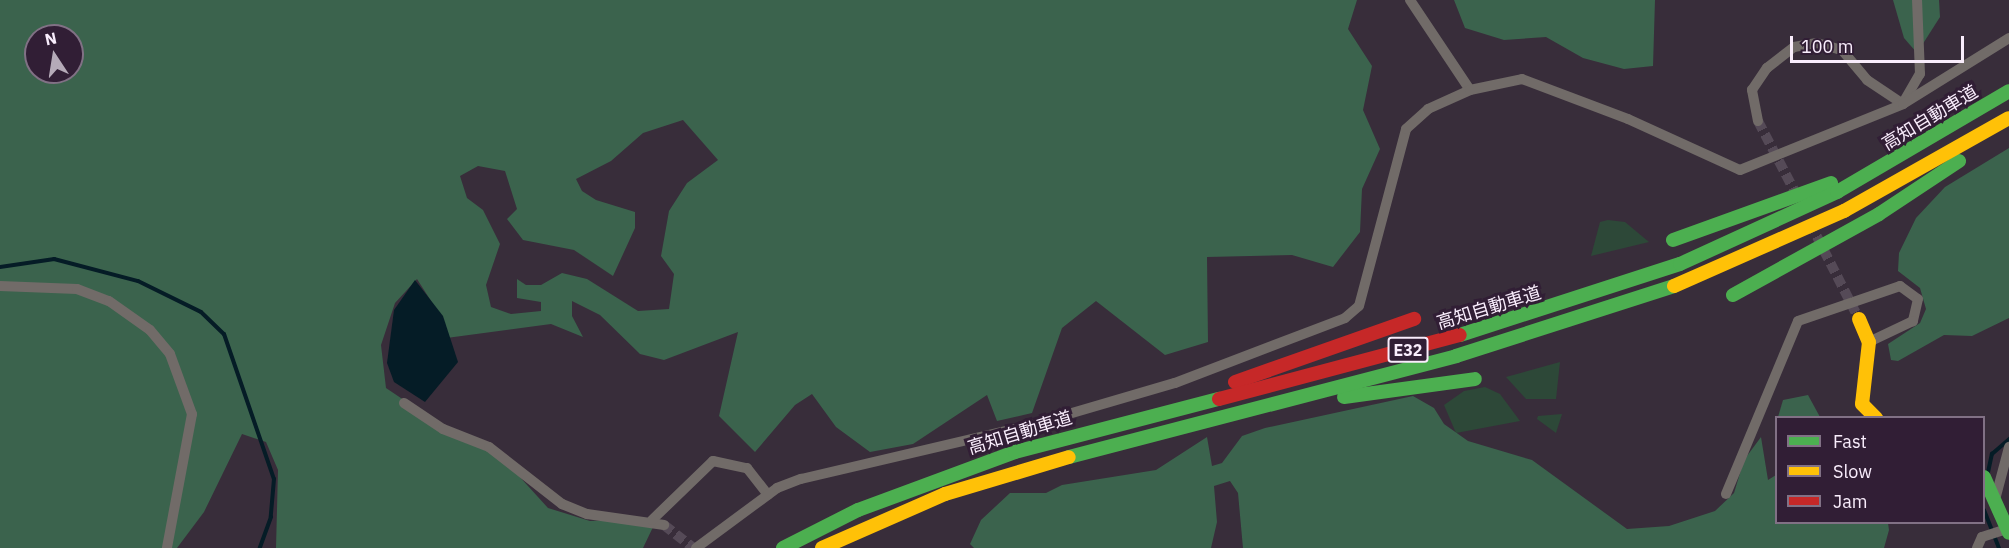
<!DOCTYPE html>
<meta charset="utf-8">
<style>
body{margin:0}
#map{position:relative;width:2009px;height:548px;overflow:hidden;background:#382d3a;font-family:"IBM Plex Sans","Noto Sans JP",sans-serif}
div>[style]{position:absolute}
.green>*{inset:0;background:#2d4838}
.forest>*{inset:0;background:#3b634d}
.water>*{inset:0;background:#051c26}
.stream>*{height:4px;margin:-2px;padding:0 2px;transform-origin:2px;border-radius:2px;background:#051c26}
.street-tunnel>*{height:10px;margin-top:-5px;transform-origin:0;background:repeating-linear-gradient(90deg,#554a57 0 10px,transparent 0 15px)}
.street>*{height:10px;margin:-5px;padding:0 5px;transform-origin:5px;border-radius:5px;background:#716b68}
.fast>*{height:14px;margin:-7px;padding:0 7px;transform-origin:7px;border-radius:7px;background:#4caf50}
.slow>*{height:14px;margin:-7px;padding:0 7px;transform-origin:7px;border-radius:7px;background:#ffc107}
.jam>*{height:14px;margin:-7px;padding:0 7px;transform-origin:7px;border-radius:7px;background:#c62828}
span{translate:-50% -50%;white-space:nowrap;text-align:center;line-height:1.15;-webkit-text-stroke:6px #311e35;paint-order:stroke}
.shield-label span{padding:2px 4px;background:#311e35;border:2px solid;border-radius:4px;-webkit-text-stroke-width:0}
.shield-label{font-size:16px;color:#f9edfc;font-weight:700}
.street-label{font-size:18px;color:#f9edfc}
.legend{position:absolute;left:1775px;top:416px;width:210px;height:108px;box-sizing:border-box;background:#311e35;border:2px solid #817185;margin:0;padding:8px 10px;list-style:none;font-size:18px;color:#f9edfc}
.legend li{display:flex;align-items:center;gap:12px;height:30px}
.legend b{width:30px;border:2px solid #817185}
.north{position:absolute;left:24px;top:24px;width:60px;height:60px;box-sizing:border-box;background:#311e35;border:2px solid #817185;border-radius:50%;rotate:348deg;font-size:16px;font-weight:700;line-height:24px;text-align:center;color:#f9edfc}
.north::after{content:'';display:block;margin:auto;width:21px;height:27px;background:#b5aab8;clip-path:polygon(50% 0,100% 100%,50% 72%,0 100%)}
.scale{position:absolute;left:1790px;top:36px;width:174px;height:27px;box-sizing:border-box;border:3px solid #f9edfc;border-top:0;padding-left:8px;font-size:18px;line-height:21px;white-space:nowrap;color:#f9edfc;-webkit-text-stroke:4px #311e35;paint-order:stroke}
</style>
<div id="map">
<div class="green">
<i style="clip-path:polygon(1608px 220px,1625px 222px,1649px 242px,1591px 256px,1600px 222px)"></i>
<i style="clip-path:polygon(1560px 362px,1556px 399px,1526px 399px,1506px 377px)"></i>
<i style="clip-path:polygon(1485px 387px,1500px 394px,1520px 421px,1456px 433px,1444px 405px,1464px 391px)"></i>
<i style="clip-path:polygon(1562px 414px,1556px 433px,1537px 419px,1538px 416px)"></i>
</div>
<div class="forest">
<i style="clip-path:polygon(evenodd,0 0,1357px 0,1348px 29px,1372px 66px,1363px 110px,1380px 149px,1362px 189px,1360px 232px,1333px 267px,1292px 255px,1207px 257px,1208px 342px,1165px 355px,1096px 301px,1062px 328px,1032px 413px,997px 421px,987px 395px,913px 444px,870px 452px,836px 427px,812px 394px,795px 405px,755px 452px,719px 416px,738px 332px,664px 360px,640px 354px,600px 315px,572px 301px,572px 316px,583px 337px,551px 324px,439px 339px,440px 315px,417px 279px,395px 303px,381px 345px,386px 388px,447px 429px,489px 443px,548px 508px,590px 521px,635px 519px,654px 525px,643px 548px,276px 548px,278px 470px,266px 442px,242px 434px,204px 512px,177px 548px,0 548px,0 0,36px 36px,72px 36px,72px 72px,36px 72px,36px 36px,0 0,683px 120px,718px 160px,687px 183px,669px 211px,661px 256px,674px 274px,669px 309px,638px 311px,587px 279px,562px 273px,541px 285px,526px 285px,517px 279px,517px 298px,541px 302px,541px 311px,511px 314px,491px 307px,486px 285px,500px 244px,483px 210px,467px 198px,460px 176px,478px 166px,505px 171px,517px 209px,507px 219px,523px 240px,574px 250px,613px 276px,635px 228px,635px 212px,596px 200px,582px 191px,576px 179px,611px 161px,643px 133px,683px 120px)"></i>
<i style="clip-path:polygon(1454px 0,1655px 0,1653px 66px,1624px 69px,1583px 58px,1546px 37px,1504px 40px,1465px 28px)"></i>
<i style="clip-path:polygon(1893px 0,1939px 0,1940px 17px,1917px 53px,1904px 38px)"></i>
<i style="clip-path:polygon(2009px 148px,2009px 318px,1972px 336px,1944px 335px,1898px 361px,1891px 360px,1888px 344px,1920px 323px,1926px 309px,1920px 288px,1898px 271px,1899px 253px,1916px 218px,1945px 187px)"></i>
<i style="clip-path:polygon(1808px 395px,1820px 417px,1778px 417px,1783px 400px)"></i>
<i style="clip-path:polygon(1413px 396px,1434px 408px,1444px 424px,1468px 441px,1532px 460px,1627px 529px,1669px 526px,1715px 511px,1734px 493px,1744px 460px,1761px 437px,1768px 480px,1776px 475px,1776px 522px,1888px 523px,1889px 530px,1884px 548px,1243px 548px,1238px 493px,1230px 481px,1214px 486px,1217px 522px,1211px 548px,974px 548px,970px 544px,981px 520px,1010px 493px,1046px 493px,1062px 485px,1156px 470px,1207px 437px,1212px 466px,1222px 463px,1242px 436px,1265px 428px)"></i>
</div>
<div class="water">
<i style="clip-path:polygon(415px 280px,443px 316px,458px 362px,425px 402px,394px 382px,387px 363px,394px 310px)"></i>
</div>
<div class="stream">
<i style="left:0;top:267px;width:55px;rotate:-8.4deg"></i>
<i style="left:54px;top:259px;width:87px;rotate:14.7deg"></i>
<i style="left:138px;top:281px;width:70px;rotate:26.2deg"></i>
<i style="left:201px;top:312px;width:32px;rotate:44deg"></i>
<i style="left:224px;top:334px;width:153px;rotate:71deg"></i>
<i style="left:274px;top:479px;width:38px;rotate:95deg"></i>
<i style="left:271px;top:517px;width:33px;rotate:110deg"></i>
<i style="left:1987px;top:477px;width:24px;rotate:-78deg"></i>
<i style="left:1992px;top:454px;width:23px;rotate:-41deg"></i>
<i style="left:1984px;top:510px;width:41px;rotate:68.5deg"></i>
</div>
<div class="street-tunnel">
<i style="left:1758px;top:121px;width:87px;rotate:62.5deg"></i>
<i style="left:1810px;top:223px;width:108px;rotate:63deg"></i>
<i style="left:664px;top:525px;width:37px;rotate:38deg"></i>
</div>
<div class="street">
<i style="left:1410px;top:0;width:108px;rotate:56.3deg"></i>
<i style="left:1903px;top:103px;width:34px;rotate:-60deg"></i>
<i style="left:1920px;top:74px;width:74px;rotate:-92.3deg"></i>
<i style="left:1758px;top:121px;width:32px;rotate:-101deg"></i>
<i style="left:1752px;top:90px;width:27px;rotate:-56deg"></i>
<i style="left:1767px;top:68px;width:34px;rotate:-38deg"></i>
<i style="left:1794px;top:47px;width:23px;rotate:-10deg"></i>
<i style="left:1817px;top:43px;width:26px;rotate:16deg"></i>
<i style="left:1842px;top:50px;width:39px;rotate:50deg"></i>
<i style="left:1867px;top:80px;width:43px;rotate:33.7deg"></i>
<i style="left:0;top:286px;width:77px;rotate:2.2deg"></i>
<i style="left:77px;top:289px;width:34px;rotate:21deg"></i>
<i style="left:109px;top:301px;width:50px;rotate:35.3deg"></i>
<i style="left:150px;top:330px;width:31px;rotate:50deg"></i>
<i style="left:170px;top:354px;width:64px;rotate:69.9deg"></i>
<i style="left:192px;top:414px;width:136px;rotate:100.6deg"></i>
<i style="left:404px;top:403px;width:47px;rotate:33.7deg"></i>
<i style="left:443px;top:429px;width:49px;rotate:21.4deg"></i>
<i style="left:489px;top:447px;width:93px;rotate:38deg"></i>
<i style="left:562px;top:504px;width:27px;rotate:22deg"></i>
<i style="left:587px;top:514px;width:78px;rotate:8.1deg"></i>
<i style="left:1726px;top:494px;width:187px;rotate:-67.4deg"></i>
<i style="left:1798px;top:321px;width:108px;rotate:-18.9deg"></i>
<i style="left:1900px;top:286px;width:22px;rotate:36deg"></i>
<i style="left:1918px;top:299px;width:23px;rotate:103deg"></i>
<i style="left:1913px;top:321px;width:49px;rotate:154.5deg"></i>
<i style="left:1996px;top:496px;width:51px;rotate:-75.1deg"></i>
<i style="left:652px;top:520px;width:85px;rotate:-44deg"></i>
<i style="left:713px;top:461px;width:35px;rotate:12deg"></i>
<i style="left:747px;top:468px;width:34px;rotate:52deg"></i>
<i style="left:696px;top:548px;width:101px;rotate:-36.5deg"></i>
<i style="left:777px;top:488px;width:26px;rotate:-21deg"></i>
<i style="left:801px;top:479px;width:236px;rotate:-13.2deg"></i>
<i style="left:1031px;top:425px;width:150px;rotate:-16.3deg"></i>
<i style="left:1175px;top:383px;width:182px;rotate:-20.9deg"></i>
<i style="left:1345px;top:318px;width:18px;rotate:-41deg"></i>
<i style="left:1359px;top:306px;width:183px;rotate:-75.1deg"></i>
<i style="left:1406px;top:129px;width:30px;rotate:-42deg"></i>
<i style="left:1428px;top:109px;width:46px;rotate:-24.3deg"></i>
<i style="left:1470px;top:90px;width:53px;rotate:-11.9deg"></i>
<i style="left:1522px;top:79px;width:113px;rotate:20.7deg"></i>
<i style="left:1628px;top:119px;width:123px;rotate:24.5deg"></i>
<i style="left:1740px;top:170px;width:176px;rotate:-22deg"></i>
<i style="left:1903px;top:104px;width:125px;rotate:-31.9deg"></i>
<i style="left:1977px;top:548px;width:12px;rotate:-66deg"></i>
<i style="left:1982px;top:537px;width:26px;rotate:-18deg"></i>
</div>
<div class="fast">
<i style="left:1673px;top:240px;width:168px;rotate:-19.8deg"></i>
<i style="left:1733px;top:295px;width:167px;rotate:-29deg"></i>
<i style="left:1879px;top:214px;width:96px;rotate:-33.5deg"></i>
<i style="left:1460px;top:335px;width:231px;rotate:-17.9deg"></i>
<i style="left:1680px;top:264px;width:173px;rotate:-24.6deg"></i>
<i style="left:1837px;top:192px;width:199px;rotate:-30.4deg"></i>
<i style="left:1344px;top:397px;width:132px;rotate:-7.8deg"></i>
<i style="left:1069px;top:457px;width:400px;rotate:-14.6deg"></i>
<i style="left:1456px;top:356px;width:229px;rotate:-17.8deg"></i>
<i style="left:1984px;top:477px;width:61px;rotate:65.9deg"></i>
<i style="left:783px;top:548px;width:84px;rotate:-26.9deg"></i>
<i style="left:858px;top:510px;width:167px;rotate:-20.3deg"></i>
<i style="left:1015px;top:452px;width:211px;rotate:-14.6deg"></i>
</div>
<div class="slow">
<i style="left:1674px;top:286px;width:186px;rotate:-23.8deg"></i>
<i style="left:1844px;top:211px;width:189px;rotate:-29.4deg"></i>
<i style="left:1859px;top:319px;width:25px;rotate:67deg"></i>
<i style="left:1869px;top:342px;width:62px;rotate:96.4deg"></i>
<i style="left:1862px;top:404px;width:20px;rotate:45deg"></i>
<i style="left:822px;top:548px;width:134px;rotate:-23.7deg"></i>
<i style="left:945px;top:494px;width:129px;rotate:-16.6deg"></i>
</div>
<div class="jam">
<i style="left:1235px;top:382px;width:190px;rotate:-19.4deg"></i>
<i style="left:1219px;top:399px;width:249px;rotate:-14.9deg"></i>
</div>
<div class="shield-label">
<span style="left:1408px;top:350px">E32</span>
</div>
<div class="street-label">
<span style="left:1930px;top:118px;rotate:-31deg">高知自動車道</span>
<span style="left:1489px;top:308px;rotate:-17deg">高知自動車道</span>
<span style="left:1020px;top:433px;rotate:-17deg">高知自動車道</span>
</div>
<ul class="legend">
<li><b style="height:8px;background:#4caf50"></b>Fast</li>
<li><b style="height:8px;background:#ffc107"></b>Slow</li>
<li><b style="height:8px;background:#c62828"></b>Jam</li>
</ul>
<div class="north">N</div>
<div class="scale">100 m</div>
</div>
